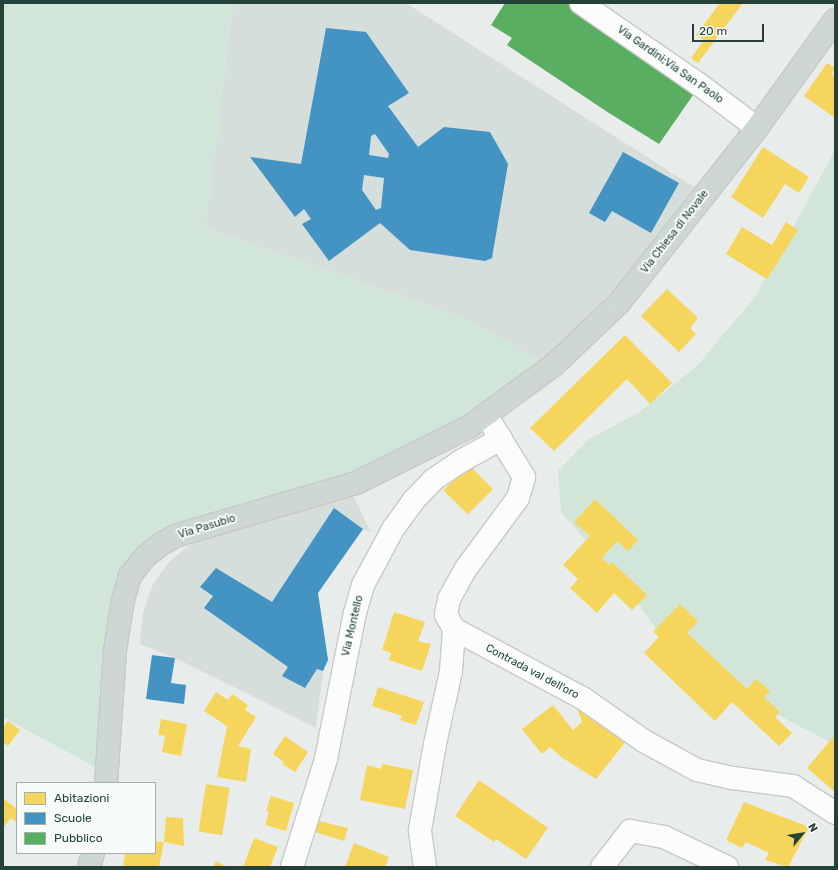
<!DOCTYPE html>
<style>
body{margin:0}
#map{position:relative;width:838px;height:870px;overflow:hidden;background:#e8edeb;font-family:Rubik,sans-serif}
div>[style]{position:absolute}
.built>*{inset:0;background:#d6dedb}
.green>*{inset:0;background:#d1e6d8}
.homes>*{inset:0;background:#f6d55c;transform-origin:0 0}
.schools>*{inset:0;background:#4393c3}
.public>*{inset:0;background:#5aae61}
.roads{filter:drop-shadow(1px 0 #c5cac8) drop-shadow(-1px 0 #c5cac8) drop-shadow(0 1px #c5cac8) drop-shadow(0 -1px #c5cac8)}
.minor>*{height:22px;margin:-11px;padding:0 11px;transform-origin:11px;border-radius:11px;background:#fcfcfc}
.major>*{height:22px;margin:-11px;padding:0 11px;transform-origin:11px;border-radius:11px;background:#cfd7d5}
span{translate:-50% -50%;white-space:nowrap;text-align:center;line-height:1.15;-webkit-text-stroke:4px #f7fbf9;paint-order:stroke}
.street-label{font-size:11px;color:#24423a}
.frame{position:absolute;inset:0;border:4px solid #24423a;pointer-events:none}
.legend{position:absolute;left:16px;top:782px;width:140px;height:72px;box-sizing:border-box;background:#f7fbf9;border:1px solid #a3b1ad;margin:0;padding:5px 7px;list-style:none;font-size:12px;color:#24423a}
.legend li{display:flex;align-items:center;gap:8px;height:20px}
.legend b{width:20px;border:1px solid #a3b1ad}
.north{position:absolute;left:782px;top:814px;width:40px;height:40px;-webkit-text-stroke:3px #f7fbf9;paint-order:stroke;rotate:60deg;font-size:11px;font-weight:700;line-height:16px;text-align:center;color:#24423a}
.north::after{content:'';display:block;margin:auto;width:14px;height:18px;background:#24423a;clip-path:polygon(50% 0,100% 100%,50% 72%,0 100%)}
.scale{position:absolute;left:692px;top:24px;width:72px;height:18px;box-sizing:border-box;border:2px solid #24423a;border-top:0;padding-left:5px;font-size:12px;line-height:14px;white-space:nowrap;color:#24423a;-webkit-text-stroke:3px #f7fbf9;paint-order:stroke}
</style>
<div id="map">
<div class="built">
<i style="clip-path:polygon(233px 3px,406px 3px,705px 194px,548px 364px,467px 320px,411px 299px,205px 228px)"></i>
<i style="clip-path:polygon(351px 491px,371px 532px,362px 529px,318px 593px,328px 660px,323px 671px,316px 728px,175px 658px,140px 644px,143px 612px,153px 584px,169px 562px,188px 546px,210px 534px)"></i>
</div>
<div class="green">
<i style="clip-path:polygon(3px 3px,233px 3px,205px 228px,411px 299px,467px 320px,548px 364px,491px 410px,375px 470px,182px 531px,146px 559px,117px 631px,110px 775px,3px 717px)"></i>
<i style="clip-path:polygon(835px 150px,835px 745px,773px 712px,662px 637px,622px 581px,561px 512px,558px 471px,589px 439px,638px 413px,696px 367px,755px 297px)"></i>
</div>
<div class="homes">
<i style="clip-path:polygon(720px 3px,743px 3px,698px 63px,691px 58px,704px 40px,696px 35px)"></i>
<i style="clip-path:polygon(827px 63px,835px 68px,832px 74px,835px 77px,835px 118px,804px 96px)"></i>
<i style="clip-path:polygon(763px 147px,809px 177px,799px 193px,785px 184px,763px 218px,731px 197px)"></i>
<i style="clip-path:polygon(786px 222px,798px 230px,767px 279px,726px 254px,742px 227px,772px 245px)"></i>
<i style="clip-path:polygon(667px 289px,698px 318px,690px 328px,696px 334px,679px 352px,641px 316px)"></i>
<i style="clip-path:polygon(625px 335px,672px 383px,650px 404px,627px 379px,554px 451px,530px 428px)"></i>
<i style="left:469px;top:465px;width:34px;height:36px;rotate:45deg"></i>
<i style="clip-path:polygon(595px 499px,638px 540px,628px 551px,617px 541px,602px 558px,609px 565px,612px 562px,647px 595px,632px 610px,614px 593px,597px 613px,570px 588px,578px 579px,563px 565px,590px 536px,574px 522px)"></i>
<i style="clip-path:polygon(680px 604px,698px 621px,687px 633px,747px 689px,756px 679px,770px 691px,764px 697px,780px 712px,775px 717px,792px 733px,779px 746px,732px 702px,715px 721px,644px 653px,659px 637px,653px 632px)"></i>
<i style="clip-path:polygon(394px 612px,425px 622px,418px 641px,431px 644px,422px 671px,389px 660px,391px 653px,382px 650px)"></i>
<i style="clip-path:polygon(378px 687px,424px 702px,416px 725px,400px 720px,402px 716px,372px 706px)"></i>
<i style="clip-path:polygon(216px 692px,228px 700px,232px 694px,248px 705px,245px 710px,256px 717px,238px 746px,251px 749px,246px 782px,217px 777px,227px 726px,204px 711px)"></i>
<i style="clip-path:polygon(573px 698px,627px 740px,596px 779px,561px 757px,550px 747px,542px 754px,522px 729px,553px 705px,573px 730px,582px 722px)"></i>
<i style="clip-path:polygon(161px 719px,187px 724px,181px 756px,162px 752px,165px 736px,158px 735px)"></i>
<i style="clip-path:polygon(8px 721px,20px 730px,8px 746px,3px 742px,3px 727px)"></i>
<i style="clip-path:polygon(285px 736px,308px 752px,295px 772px,282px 764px,284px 762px,273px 754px)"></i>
<i style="clip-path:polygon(833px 737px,835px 739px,835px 792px,807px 768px)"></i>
<i style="clip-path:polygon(382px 764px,413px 770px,405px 809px,360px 800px,367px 765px,381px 769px)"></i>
<i style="clip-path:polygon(479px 780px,548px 828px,526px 859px,496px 839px,494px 842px,455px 816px)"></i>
<i style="left:206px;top:784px;width:24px;height:48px;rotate:9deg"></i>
<i style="clip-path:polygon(271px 796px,294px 803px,286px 831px,265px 825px,269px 812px,266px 811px)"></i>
<i style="clip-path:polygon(3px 798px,17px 809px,17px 820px,16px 822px,11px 818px,3px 828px)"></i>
<i style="clip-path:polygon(744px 802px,809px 827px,788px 867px,765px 860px,769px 853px,746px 842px,742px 848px,726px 840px)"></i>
<i style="clip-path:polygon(166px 817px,183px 818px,184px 846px,164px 842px)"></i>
<i style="clip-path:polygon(319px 821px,348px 828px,344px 841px,315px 832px)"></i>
<i style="clip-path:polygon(254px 838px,278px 847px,270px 867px,243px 867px)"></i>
<i style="clip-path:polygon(155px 841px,164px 842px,159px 867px,123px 867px,125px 853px,155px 853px)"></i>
<i style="clip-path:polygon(354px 843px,389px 857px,385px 867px,345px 867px)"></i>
<i style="clip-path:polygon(216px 861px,227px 867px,213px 867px)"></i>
</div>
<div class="schools">
<i style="clip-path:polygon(evenodd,326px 28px,366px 32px,409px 93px,388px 106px,418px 147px,444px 127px,490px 132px,508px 164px,492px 258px,485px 261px,410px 250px,380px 223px,329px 261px,302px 224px,311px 219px,304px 209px,295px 217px,250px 157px,301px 164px,326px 28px,375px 134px,389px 154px,388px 158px,369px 155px,371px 136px,375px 134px,326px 28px,364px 175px,384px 178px,381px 208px,376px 210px,362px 190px,364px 175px)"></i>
<i style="clip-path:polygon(623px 152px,679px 183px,651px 233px,612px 211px,605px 222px,589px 213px)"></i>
<i style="clip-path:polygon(334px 508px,363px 529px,318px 593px,328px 660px,323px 671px,317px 669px,305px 688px,282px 676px,288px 667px,204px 608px,213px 596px,200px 587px,216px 568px,272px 602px)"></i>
<i style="clip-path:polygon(152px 655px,175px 658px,171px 683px,186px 685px,184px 704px,146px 699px)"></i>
</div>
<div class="public">
<i style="clip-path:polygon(505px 3px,569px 3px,645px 55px,698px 88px,659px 144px,609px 113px,507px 45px,512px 38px,491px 25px)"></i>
</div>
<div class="roads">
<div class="minor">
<i style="left:581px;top:3px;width:145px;rotate:34.6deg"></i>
<i style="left:700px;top:85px;width:71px;rotate:37deg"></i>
<i style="left:486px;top:415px;width:73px;rotate:58.5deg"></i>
<i style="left:524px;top:477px;width:22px;rotate:106deg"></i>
<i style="left:518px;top:498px;width:89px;rotate:126.4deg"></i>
<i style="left:465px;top:570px;width:33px;rotate:119deg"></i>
<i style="left:449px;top:599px;width:16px;rotate:101deg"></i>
<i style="left:446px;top:615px;width:16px;rotate:60deg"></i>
<i style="left:454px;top:629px;width:148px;rotate:28.3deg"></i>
<i style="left:584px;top:699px;width:73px;rotate:35deg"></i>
<i style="left:644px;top:741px;width:60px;rotate:28.7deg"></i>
<i style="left:697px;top:770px;width:37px;rotate:13deg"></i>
<i style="left:733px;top:778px;width:61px;rotate:7.6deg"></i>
<i style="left:793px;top:786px;width:50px;rotate:32.7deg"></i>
<i style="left:292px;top:867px;width:113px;rotate:-72.5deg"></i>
<i style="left:326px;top:759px;width:149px;rotate:-78.8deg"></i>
<i style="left:355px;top:613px;width:29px;rotate:-74deg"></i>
<i style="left:363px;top:585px;width:64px;rotate:-61.8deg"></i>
<i style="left:393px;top:529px;width:34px;rotate:-54deg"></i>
<i style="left:413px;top:501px;width:29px;rotate:-46deg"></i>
<i style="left:433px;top:480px;width:34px;rotate:-34deg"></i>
<i style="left:461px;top:461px;width:46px;rotate:-28.8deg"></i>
<i style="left:425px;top:867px;width:37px;rotate:-98deg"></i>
<i style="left:420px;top:830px;width:87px;rotate:-80.1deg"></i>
<i style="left:435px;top:744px;width:75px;rotate:-77.6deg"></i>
<i style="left:451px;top:671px;width:42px;rotate:-85.9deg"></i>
<i style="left:602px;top:867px;width:46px;rotate:-52.1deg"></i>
<i style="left:630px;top:831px;width:35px;rotate:10deg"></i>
<i style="left:664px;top:837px;width:70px;rotate:25.5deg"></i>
</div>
<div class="major">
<i style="left:106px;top:783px;width:133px;rotate:-86.1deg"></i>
<i style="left:115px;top:650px;width:51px;rotate:-80.9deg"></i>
<i style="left:123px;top:600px;width:25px;rotate:-74deg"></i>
<i style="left:130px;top:576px;width:24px;rotate:-52deg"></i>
<i style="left:145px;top:557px;width:21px;rotate:-39deg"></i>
<i style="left:161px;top:544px;width:19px;rotate:-28deg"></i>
<i style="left:178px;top:535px;width:185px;rotate:-16.3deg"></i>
<i style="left:356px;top:483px;width:126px;rotate:-26.4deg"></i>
<i style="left:469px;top:427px;width:107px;rotate:-36.2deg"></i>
<i style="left:555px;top:364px;width:88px;rotate:-43.6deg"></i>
<i style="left:619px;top:303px;width:223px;rotate:-51.7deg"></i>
<i style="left:757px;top:128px;width:133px;rotate:-54.2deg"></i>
<i style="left:89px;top:867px;width:15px;rotate:-74deg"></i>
</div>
</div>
<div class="street-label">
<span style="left:670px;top:65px;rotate:35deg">Via Gardini;Via San Paolo</span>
<span style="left:675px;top:232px;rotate:-52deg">Via Chiesa di Novale</span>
<span style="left:207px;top:527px;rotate:-17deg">Via Pasubio</span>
<span style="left:353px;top:626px;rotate:-77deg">Via Montello</span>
<span style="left:532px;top:672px;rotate:28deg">Contrada val dell'oro</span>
</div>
<div class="frame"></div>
<ul class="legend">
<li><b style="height:11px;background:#f6d55c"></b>Abitazioni</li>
<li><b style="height:11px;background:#4393c3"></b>Scuole</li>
<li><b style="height:11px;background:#5aae61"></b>Pubblico</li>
</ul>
<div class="north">N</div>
<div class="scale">20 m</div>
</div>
